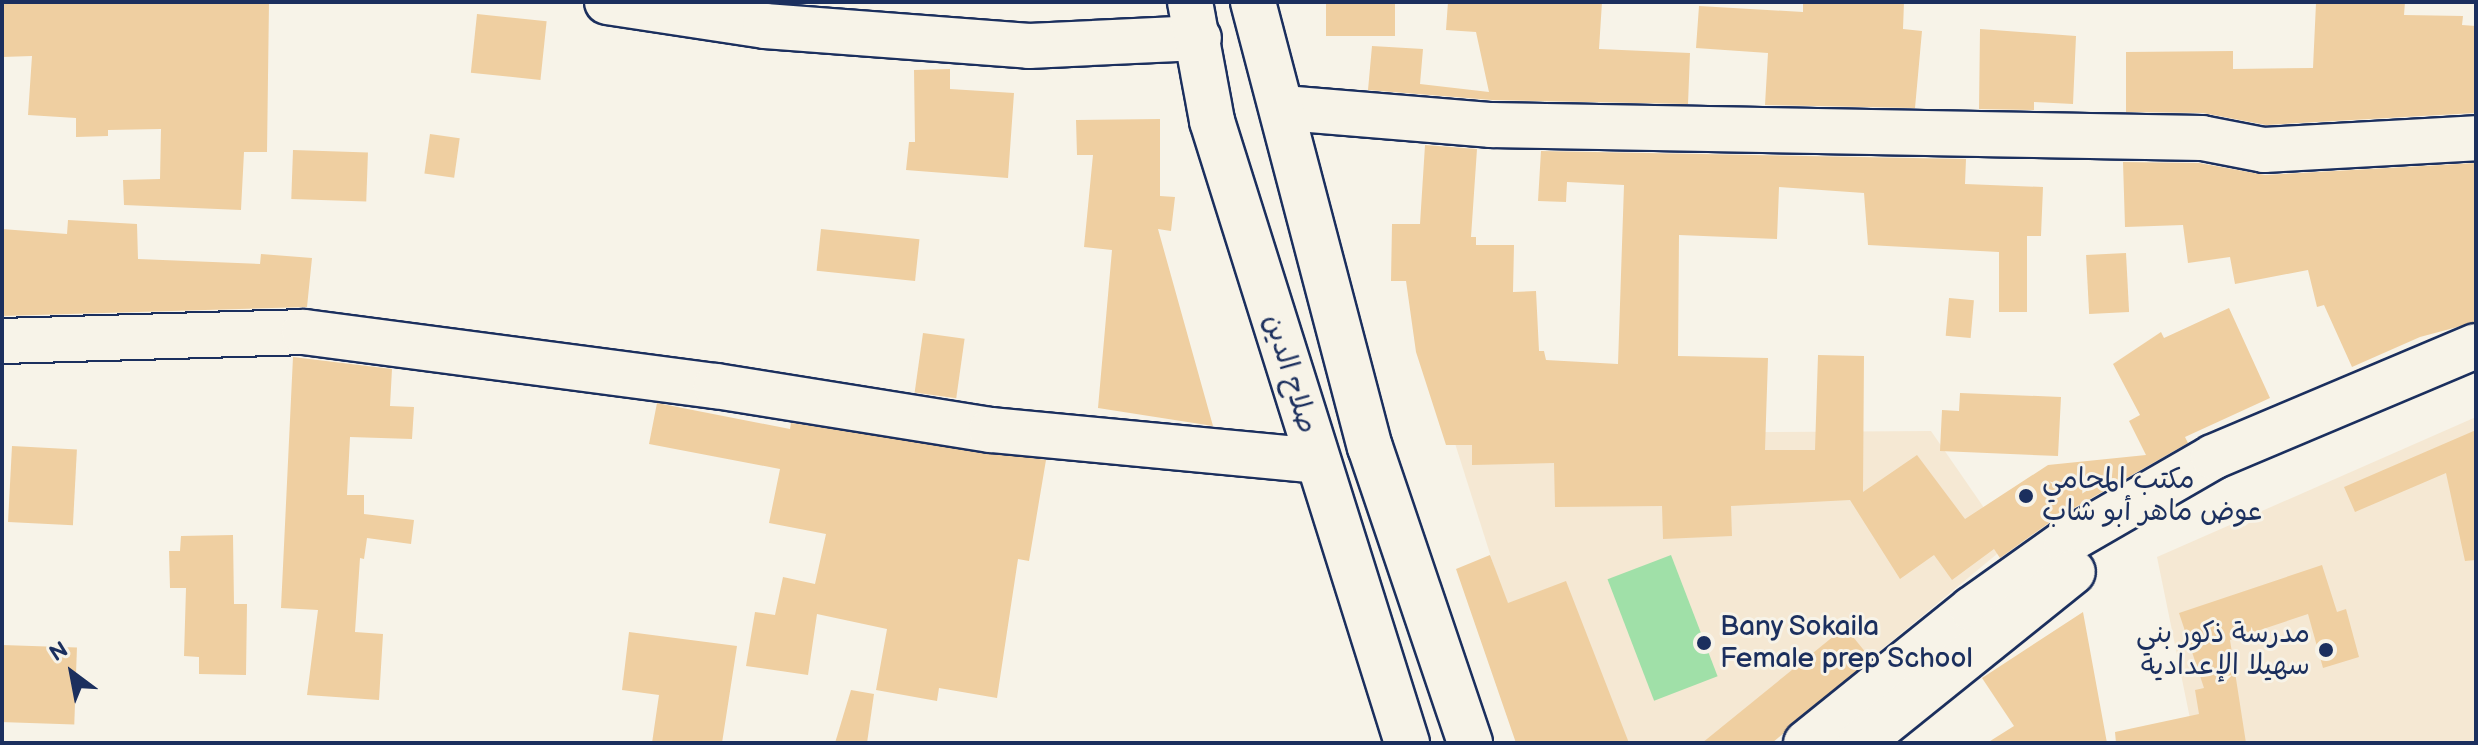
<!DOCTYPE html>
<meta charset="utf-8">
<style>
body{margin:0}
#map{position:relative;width:2478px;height:745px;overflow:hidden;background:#f7f3e8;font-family:"Balsamiq Sans","Playpen Sans Arabic",sans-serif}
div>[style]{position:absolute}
.built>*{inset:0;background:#f5e8d3}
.green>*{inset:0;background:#a0e0a8;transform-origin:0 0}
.building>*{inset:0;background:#efcfa1;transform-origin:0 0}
.roads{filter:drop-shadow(2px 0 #1b2f5e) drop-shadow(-2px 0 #1b2f5e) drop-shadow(0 2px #1b2f5e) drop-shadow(0 -2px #1b2f5e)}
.minor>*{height:44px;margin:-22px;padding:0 22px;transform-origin:22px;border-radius:22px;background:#f7f3e8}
.major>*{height:44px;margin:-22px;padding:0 22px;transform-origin:22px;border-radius:22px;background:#f7f3e8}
.highway>*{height:44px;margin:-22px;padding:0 22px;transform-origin:22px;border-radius:22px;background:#f7f3e8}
.dots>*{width:22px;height:22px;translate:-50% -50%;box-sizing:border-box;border:4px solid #f7f3e8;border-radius:50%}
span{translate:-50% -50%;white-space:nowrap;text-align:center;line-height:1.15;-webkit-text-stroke:6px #f7f3e8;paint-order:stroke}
.street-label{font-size:28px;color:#1b2f5e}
.poi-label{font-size:28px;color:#1b2f5e}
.left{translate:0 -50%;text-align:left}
.right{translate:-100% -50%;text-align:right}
.frame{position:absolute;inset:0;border:4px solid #1b2f5e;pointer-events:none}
.north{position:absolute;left:32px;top:633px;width:80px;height:80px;-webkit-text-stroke:6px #f7f3e8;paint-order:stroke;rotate:328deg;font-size:22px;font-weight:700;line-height:32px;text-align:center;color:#1b2f5e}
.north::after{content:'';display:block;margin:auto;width:28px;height:36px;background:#1b2f5e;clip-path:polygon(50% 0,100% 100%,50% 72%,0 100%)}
</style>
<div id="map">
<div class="built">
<i style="clip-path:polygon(2476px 417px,2476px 743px,2195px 743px,2157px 557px)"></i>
<i style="clip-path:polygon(1931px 431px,2009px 544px,1769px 743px,1550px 743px,1452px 434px)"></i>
</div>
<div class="green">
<i style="left:1671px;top:555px;width:130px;height:68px;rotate:69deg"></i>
</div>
<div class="building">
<i style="clip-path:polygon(2px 2px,269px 2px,267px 152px,244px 152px,241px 210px,124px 205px,123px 180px,160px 179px,161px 129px,108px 130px,108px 136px,76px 137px,76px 118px,28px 115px,32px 56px,2px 57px)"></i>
<i style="left:1326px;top:2px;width:69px;height:34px"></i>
<i style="clip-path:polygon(1448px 2px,1602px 2px,1599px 49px,1690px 53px,1688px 104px,1492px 100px,1368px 90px,1372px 46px,1423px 49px,1420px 84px,1489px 92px,1476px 32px,1446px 30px)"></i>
<i style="clip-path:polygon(1803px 2px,1904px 2px,1903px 29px,1922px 31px,1915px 108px,1765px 105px,1768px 53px,1696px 48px,1699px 6px,1803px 12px)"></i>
<i style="clip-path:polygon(2358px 2px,2405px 2px,2404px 15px,2463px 16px,2462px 25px,2476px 26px,2475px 113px,2266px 125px,2203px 113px,2126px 112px,2126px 52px,2233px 51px,2233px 69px,2313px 68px,2316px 3px)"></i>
<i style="left:477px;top:14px;width:70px;height:59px;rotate:6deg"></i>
<i style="clip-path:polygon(1980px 29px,2076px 36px,2073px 104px,2034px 102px,2034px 110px,1979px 109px)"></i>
<i style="clip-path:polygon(950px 69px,950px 89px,1014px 93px,1008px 178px,906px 170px,909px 142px,915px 142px,914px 70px)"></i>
<i style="clip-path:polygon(1160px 119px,1160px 196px,1175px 197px,1171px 231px,1158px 229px,1213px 426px,1098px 408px,1112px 250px,1084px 247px,1093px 155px,1077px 155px,1076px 120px)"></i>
<i style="left:430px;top:134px;width:30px;height:40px;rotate:8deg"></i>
<i style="clip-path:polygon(1425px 145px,1477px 149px,1471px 237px,1476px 237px,1476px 245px,1514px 245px,1513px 292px,1536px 291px,1539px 351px,1544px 351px,1546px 360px,1618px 364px,1624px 185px,1567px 182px,1566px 202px,1538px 201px,1541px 151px,1966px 159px,1965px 184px,2043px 187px,2041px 236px,2027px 236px,2027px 312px,1999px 312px,1999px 252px,1868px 245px,1864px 193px,1779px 187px,1777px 239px,1679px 235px,1678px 356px,1768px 358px,1765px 450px,1815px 450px,1818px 355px,1864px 356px,1863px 492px,1917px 455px,1965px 519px,2048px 465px,2146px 455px,2129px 421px,2140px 415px,2113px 364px,2161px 332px,2164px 338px,2229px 308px,2270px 398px,2185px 437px,2188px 443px,2053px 520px,2000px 558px,1994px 549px,1952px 580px,1934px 555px,1900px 579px,1850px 500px,1731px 506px,1732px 536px,1663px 539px,1662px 506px,1555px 507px,1554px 463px,1472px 465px,1472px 445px,1446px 445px,1416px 352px,1406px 281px,1391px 281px,1392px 224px,1420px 224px)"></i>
<i style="left:293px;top:150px;width:75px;height:49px;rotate:2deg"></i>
<i style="clip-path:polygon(2123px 162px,2199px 163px,2265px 175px,2476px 163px,2476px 322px,2420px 337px,2352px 367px,2324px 305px,2317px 307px,2308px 270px,2235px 284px,2230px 257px,2188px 263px,2183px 225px,2125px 227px)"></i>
<i style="clip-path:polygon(68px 220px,137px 224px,138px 259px,260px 264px,261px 254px,312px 258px,307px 307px,2px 316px,2px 229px,67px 234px)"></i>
<i style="left:821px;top:229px;width:99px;height:42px;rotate:6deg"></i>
<i style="left:2126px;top:253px;width:59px;height:40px;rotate:87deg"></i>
<i style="left:1949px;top:298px;width:25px;height:38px;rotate:5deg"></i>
<i style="left:923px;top:333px;width:42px;height:60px;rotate:8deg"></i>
<i style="clip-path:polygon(293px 357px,392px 369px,390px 406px,414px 407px,412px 439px,350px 437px,347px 495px,364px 495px,364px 514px,414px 520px,411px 544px,367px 538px,364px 559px,360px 558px,355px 632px,383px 634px,379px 700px,307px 695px,318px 610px,281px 608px)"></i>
<i style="clip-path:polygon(1960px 393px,2061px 397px,2058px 456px,1940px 451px,1942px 410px,1959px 411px)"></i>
<i style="clip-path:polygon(657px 403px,790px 429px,791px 423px,1046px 460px,1029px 561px,1018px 559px,997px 698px,939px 688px,937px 701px,876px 690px,887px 629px,817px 614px,808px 675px,746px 666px,755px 612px,775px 615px,783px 577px,815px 584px,826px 534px,769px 523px,780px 469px,649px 444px)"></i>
<i style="clip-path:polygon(2476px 430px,2476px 560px,2465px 561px,2446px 473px,2355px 512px,2344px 487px)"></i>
<i style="left:12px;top:446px;width:65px;height:76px;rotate:3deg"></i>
<i style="clip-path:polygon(233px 535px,234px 604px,247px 604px,246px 675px,199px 674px,199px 657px,184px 656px,186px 588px,170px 588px,169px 551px,180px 551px,181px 536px)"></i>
<i style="clip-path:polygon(1490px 555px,1508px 603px,1566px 581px,1629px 743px,1516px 743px,1456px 569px)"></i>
<i style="clip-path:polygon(2322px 565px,2337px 612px,2346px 609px,2359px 657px,2323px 668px,2308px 614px,2230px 640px,2246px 743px,2116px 743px,2115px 732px,2199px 714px,2195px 690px,2204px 688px,2179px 613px)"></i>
<i style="clip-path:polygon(2083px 612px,2107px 743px,1987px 743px,2014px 726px,1982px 678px)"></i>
<i style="clip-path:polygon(1845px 627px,1871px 659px,1772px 743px,1702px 743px)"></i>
<i style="clip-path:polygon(629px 632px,737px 646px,722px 743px,652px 743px,659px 695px,622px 690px)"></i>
<i style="left:2px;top:645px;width:75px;height:77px;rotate:2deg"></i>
<i style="clip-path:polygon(851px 690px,874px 694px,867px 743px,835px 743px)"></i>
</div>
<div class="roads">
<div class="minor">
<i style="left:607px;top:2px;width:160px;rotate:8.6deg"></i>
<i style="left:765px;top:26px;width:265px;rotate:4.3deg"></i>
<i style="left:1029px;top:46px;width:170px;rotate:-2.7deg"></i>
<i style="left:1284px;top:108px;width:208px;rotate:4.7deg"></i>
<i style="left:1491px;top:125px;width:711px;rotate:1.05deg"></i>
<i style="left:2202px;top:138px;width:63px;rotate:11deg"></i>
<i style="left:2264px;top:150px;width:212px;rotate:-3.2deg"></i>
<i style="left:2px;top:341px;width:302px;rotate:-1.7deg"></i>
<i style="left:304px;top:332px;width:416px;rotate:7.5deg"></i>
<i style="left:716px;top:386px;width:278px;rotate:9.1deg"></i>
<i style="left:991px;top:430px;width:327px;rotate:5.4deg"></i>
</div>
<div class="major">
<i style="left:1806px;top:743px;width:213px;rotate:-38.9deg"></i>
<i style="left:1972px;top:609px;width:115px;rotate:-35.5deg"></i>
<i style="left:2066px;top:542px;width:170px;rotate:-30deg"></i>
<i style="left:2213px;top:457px;width:285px;rotate:-22.9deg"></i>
<i style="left:1860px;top:743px;width:273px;rotate:-38.8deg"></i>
</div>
<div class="highway">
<i style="left:1190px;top:2px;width:121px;rotate:79.5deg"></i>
<i style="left:1212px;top:121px;width:652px;rotate:72.59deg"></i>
<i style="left:1253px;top:2px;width:460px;rotate:75.3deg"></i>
<i style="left:1370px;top:447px;width:312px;rotate:71.3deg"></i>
</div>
</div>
<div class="dots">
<i style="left:2026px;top:496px;background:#1b2f5e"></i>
<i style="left:1704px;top:643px;background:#1b2f5e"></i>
<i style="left:2326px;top:650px;background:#1b2f5e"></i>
</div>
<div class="street-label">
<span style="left:1290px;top:374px;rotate:73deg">صلاح الدين</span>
</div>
<div class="poi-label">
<span class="left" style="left:2042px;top:496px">مكتب المحامي<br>عوض ماهر أبو شاب</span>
<span class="left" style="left:1720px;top:643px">Bany Sokaila<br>Female prep School</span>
<span class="right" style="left:2310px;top:650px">مدرسة ذكور بني<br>سهيلا الإعدادية</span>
</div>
<div class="frame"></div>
<div class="north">N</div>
</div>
